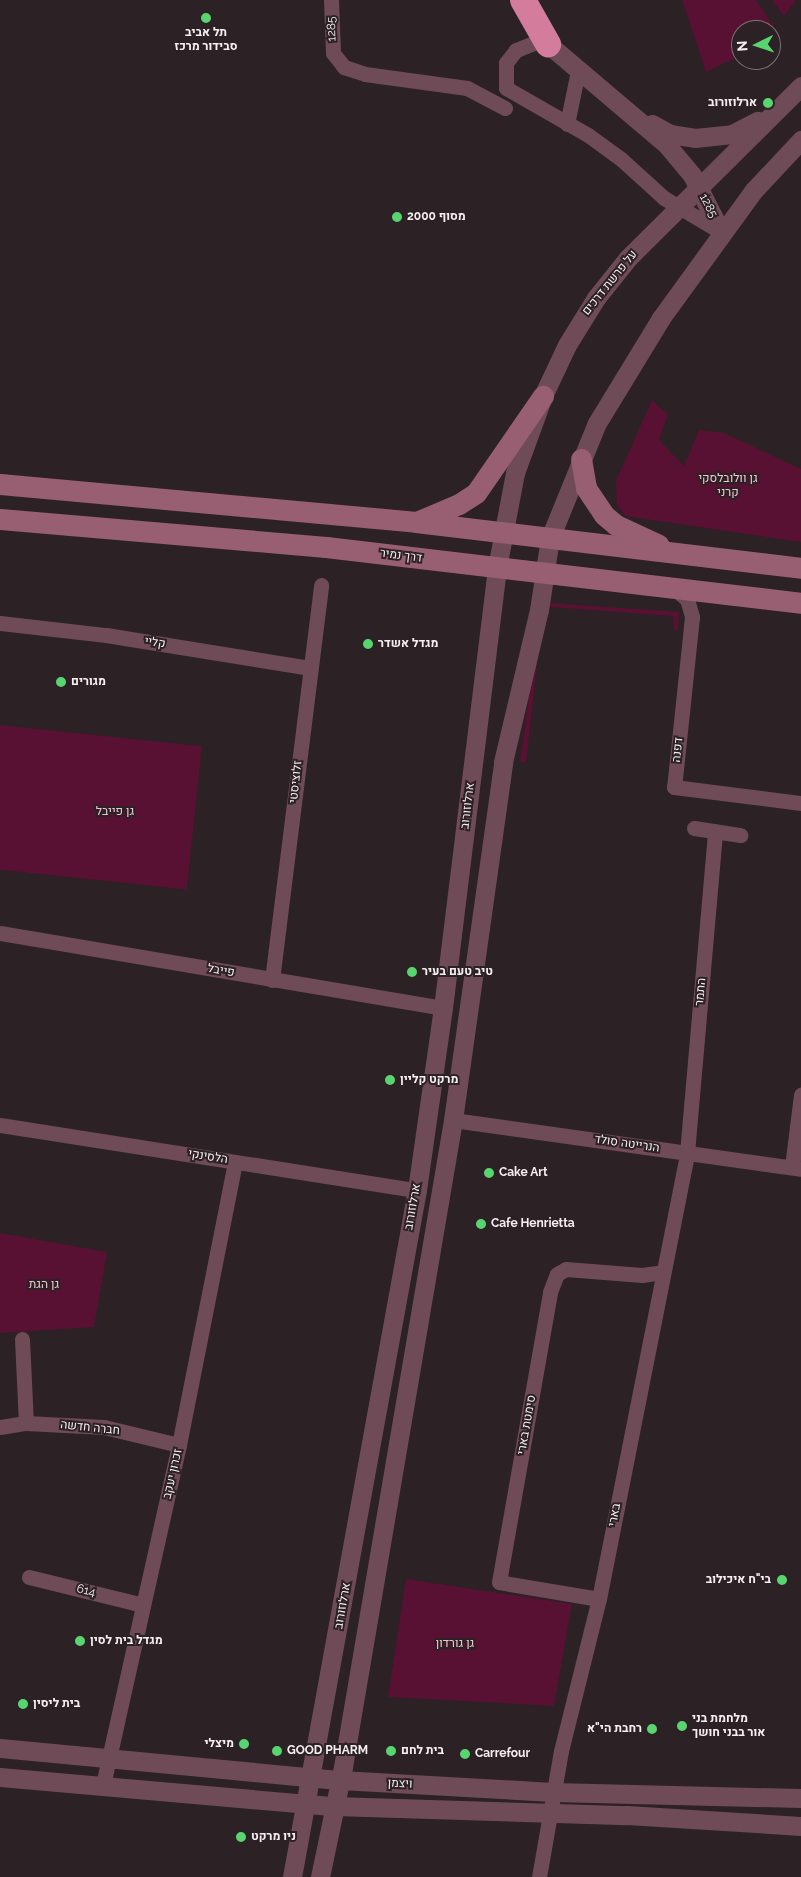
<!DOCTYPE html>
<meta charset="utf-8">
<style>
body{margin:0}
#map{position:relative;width:801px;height:1877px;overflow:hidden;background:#2c2125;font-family:Raleway,Heebo,sans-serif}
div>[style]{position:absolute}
.green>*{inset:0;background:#581132;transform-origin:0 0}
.minor>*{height:15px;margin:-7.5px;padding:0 7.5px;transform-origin:7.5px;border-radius:7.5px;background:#6f4b57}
.tertiary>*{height:19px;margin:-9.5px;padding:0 9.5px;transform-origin:9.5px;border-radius:9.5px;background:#6f4b57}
.secondary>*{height:21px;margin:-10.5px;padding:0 10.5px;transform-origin:10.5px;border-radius:10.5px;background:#985f73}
.motorway>*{height:26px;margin:-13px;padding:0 13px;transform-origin:13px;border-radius:13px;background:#d47c9c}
.dots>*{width:14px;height:14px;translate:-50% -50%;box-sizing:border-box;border:2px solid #2c2125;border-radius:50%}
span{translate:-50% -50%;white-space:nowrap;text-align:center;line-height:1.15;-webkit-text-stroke:4px #2c2125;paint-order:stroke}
.street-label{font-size:12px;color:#f5eef0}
.poi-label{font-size:12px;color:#f5eef0;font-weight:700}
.right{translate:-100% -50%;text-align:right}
.left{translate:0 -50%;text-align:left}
.park-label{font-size:12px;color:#f4c4d3}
.north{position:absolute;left:731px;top:20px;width:50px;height:50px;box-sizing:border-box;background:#2c2125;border:1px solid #7c7376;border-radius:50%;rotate:266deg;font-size:14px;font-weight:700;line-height:20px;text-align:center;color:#f5eef0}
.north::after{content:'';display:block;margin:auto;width:18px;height:22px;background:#58d570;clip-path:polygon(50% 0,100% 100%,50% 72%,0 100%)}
</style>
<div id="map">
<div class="green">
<i style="clip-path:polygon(682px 0,756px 0,780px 36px,774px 42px,771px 30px,741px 30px,741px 51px,733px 59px,706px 72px)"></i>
<i style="clip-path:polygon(772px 0,796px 0,784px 16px)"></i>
<i style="clip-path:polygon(652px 400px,668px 415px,659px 440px,684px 466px,699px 430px,724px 433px,801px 469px,801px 542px,625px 516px,617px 504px,616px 481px)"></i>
<i style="clip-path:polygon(549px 603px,679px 612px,678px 630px,674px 630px,673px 616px,551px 607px,543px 610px,526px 762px,520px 762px,541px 610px)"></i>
<i style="left:0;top:725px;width:203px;height:144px;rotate:6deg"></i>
<i style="clip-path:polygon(0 1233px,107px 1252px,94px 1327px,0 1333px)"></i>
<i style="clip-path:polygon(406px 1579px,572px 1604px,554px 1706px,388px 1697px)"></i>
</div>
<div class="minor">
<i style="left:331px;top:0;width:53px;rotate:87.8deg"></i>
<i style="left:333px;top:53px;width:18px;rotate:52deg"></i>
<i style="left:344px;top:67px;width:22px;rotate:18deg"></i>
<i style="left:365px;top:74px;width:103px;rotate:7.8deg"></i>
<i style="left:467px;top:88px;width:43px;rotate:27.8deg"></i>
<i style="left:548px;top:44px;width:12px;rotate:-171deg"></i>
<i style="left:536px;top:42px;width:22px;rotate:158deg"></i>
<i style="left:516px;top:50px;width:16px;rotate:128deg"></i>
<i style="left:506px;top:63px;width:25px;rotate:90deg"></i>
<i style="left:506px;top:88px;width:95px;rotate:29.8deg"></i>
<i style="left:588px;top:135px;width:41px;rotate:36deg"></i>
<i style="left:621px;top:159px;width:58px;rotate:42.2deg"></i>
<i style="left:664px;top:198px;width:66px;rotate:30.8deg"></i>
<i style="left:567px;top:124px;width:54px;rotate:-78.3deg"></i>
<i style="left:677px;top:591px;width:13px;rotate:39deg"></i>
<i style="left:687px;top:599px;width:19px;rotate:74deg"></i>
<i style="left:692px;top:617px;width:171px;rotate:96deg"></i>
<i style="left:674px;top:787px;width:128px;rotate:7.2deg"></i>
<i style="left:0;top:623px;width:107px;rotate:6.5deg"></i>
<i style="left:106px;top:635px;width:206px;rotate:9.2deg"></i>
<i style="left:694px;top:828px;width:47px;rotate:8.7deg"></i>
<i style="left:0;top:933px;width:449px;rotate:9.6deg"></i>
<i style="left:272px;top:980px;width:398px;rotate:-82.9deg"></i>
<i style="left:453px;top:1120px;width:351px;rotate:8deg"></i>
<i style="left:0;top:1125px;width:422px;rotate:8.9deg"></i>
<i style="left:792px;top:1167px;width:73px;rotate:-82.9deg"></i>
<i style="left:22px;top:1339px;width:84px;rotate:87.3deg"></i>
<i style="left:0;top:1427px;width:26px;rotate:-9deg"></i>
<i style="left:26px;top:1423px;width:78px;rotate:2.9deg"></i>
<i style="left:104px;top:1427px;width:77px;rotate:13.5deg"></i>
<i style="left:29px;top:1577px;width:117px;rotate:13.8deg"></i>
<i style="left:599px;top:1599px;width:101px;rotate:-170.4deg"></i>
<i style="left:499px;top:1582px;width:294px;rotate:-80deg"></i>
<i style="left:550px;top:1292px;width:19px;rotate:-69deg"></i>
<i style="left:557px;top:1274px;width:10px;rotate:-29deg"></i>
<i style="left:566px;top:1269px;width:76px;rotate:4.5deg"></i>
<i style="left:642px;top:1275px;width:21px;rotate:-8deg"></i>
<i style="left:103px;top:1785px;width:348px;rotate:-77.4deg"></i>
<i style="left:179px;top:1445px;width:288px;rotate:-78.8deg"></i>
<i style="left:539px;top:1877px;width:128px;rotate:-80.1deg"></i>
<i style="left:561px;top:1751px;width:157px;rotate:-76deg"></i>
<i style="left:599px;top:1599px;width:455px;rotate:-78.8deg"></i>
<i style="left:687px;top:1153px;width:323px;rotate:-85deg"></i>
</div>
<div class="tertiary">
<i style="left:548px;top:44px;width:155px;rotate:40.3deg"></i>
<i style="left:666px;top:144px;width:40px;rotate:50deg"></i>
<i style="left:692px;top:175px;width:64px;rotate:63deg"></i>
<i style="left:652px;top:124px;width:21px;rotate:29deg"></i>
<i style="left:670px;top:134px;width:25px;rotate:9deg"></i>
<i style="left:695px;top:138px;width:37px;rotate:-6deg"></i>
<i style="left:732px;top:134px;width:29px;rotate:-27deg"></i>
<i style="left:0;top:1748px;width:342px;rotate:5.4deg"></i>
<i style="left:340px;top:1780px;width:213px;rotate:3.2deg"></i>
<i style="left:553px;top:1792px;width:248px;rotate:1.4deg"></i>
<i style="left:0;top:1777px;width:335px;rotate:5deg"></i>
<i style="left:334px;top:1806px;width:293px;rotate:1.8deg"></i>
<i style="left:627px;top:1815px;width:174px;rotate:3.6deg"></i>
<i style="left:292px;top:1877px;width:698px;rotate:-79.69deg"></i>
<i style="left:417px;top:1190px;width:184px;rotate:-81.9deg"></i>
<i style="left:443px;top:1008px;width:443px;rotate:-83deg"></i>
<i style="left:497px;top:568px;width:97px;rotate:-79.3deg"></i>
<i style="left:515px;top:473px;width:82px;rotate:-70deg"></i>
<i style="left:543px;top:396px;width:56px;rotate:-64.8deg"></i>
<i style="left:567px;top:345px;width:55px;rotate:-58.3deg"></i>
<i style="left:596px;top:298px;width:51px;rotate:-51.3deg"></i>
<i style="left:628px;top:258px;width:244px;rotate:-44.8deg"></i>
<i style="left:320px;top:1877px;width:112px;rotate:-78.2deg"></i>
<i style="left:343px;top:1767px;width:656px;rotate:-80.35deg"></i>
<i style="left:453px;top:1120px;width:361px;rotate:-82deg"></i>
<i style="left:503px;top:762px;width:156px;rotate:-76.7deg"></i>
<i style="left:539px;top:610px;width:73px;rotate:-81.3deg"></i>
<i style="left:550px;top:538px;width:124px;rotate:-67.8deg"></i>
<i style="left:597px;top:423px;width:123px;rotate:-58.6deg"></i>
<i style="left:661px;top:318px;width:158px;rotate:-54deg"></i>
<i style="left:754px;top:190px;width:69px;rotate:-46.8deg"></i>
</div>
<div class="secondary">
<i style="left:581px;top:459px;width:29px;rotate:80deg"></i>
<i style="left:586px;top:488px;width:32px;rotate:56deg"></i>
<i style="left:604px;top:515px;width:16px;rotate:40deg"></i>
<i style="left:616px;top:525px;width:47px;rotate:24.9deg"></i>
<i style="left:0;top:484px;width:418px;rotate:5.2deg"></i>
<i style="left:416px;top:522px;width:388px;rotate:6.8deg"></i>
<i style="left:0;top:519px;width:327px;rotate:4.9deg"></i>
<i style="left:326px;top:547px;width:478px;rotate:6.7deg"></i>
<i style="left:419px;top:521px;width:43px;rotate:-23deg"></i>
<i style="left:459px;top:504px;width:20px;rotate:-33deg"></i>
<i style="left:476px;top:493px;width:118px;rotate:-55.4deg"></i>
</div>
<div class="motorway">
<i style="left:523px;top:0;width:51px;rotate:60.4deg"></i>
</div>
<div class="dots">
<i style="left:206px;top:18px;background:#58d570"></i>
<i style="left:768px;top:103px;background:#58d570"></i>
<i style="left:397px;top:217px;background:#58d570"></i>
<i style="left:368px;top:644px;background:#58d570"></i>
<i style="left:61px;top:682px;background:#58d570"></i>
<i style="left:412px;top:972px;background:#58d570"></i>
<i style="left:390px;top:1080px;background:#58d570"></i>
<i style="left:489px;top:1173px;background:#58d570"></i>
<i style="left:481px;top:1224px;background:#58d570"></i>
<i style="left:782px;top:1580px;background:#58d570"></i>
<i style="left:80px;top:1641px;background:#58d570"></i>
<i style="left:23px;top:1704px;background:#58d570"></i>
<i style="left:682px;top:1726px;background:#58d570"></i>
<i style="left:652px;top:1729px;background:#58d570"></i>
<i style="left:244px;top:1744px;background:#58d570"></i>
<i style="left:277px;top:1751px;background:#58d570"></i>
<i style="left:391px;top:1751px;background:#58d570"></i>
<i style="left:465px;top:1754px;background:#58d570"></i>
<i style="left:241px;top:1837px;background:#58d570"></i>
</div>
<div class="street-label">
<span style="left:332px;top:29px;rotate:-92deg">1285</span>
<span style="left:708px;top:206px;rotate:63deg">1285</span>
<span style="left:610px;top:283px;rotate:-51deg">על פרשת דרכים</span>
<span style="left:401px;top:556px;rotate:7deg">דרך נמיר</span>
<span style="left:155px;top:643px;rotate:9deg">קליי</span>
<span style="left:678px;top:750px;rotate:-84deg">דפנה</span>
<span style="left:296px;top:782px;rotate:-84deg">זלוציסטי</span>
<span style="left:468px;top:806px;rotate:-83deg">ארלוזורוב</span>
<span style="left:221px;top:971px;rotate:10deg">פייבל</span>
<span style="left:701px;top:992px;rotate:-85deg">התמר</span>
<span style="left:627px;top:1144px;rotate:8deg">הנרייטה סולד</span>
<span style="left:208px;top:1157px;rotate:9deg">הלסינקי</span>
<span style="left:413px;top:1207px;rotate:-80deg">ארלוזורוב</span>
<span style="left:527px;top:1425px;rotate:-80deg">סימטת בארי</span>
<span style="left:90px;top:1428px;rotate:6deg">חברה חדשה</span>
<span style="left:173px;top:1474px;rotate:-77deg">זכרון יעקב</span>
<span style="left:615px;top:1515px;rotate:-79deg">בארי</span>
<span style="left:86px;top:1591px;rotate:14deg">614</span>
<span style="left:343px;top:1606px;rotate:-80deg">ארלוזורוב</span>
<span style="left:400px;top:1784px;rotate:3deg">ויצמן</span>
</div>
<div class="poi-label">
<span style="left:206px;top:40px">תל אביב<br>סבידור מרכז</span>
<span class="right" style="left:757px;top:103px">ארלוזורוב</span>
<span class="left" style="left:407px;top:217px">מסוף 2000</span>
<span class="left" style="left:378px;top:644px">מגדל אשדר</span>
<span class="left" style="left:71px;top:682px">מגורים</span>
<span class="left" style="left:422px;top:972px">טיב טעם בעיר</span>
<span class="left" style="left:400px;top:1080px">מרקט קליין</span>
<span class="left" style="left:499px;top:1173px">Cake Art</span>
<span class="left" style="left:491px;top:1224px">Cafe Henrietta</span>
<span class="right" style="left:771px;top:1580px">בי"ח איכילוב</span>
<span class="left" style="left:90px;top:1641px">מגדל בית לסין</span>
<span class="left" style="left:33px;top:1704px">בית ליסין</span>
<span class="left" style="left:692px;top:1726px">מלחמת בני<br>אור בבני חושך</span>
<span class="right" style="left:642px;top:1729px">רחבת הי"א</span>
<span class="right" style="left:234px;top:1744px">מיצלי</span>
<span class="left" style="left:287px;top:1751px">GOOD PHARM</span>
<span class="left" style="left:401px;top:1751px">בית לחם</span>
<span class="left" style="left:475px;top:1754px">Carrefour</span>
<span class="left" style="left:251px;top:1837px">ניו מרקט</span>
</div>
<div class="park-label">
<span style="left:728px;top:486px">גן וולובלסקי<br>קרני</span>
<span style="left:115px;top:812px">גן פייבל</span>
<span style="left:44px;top:1285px">גן הגת</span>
<span style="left:455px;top:1644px">גן גורדון</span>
</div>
<div class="north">N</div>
</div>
